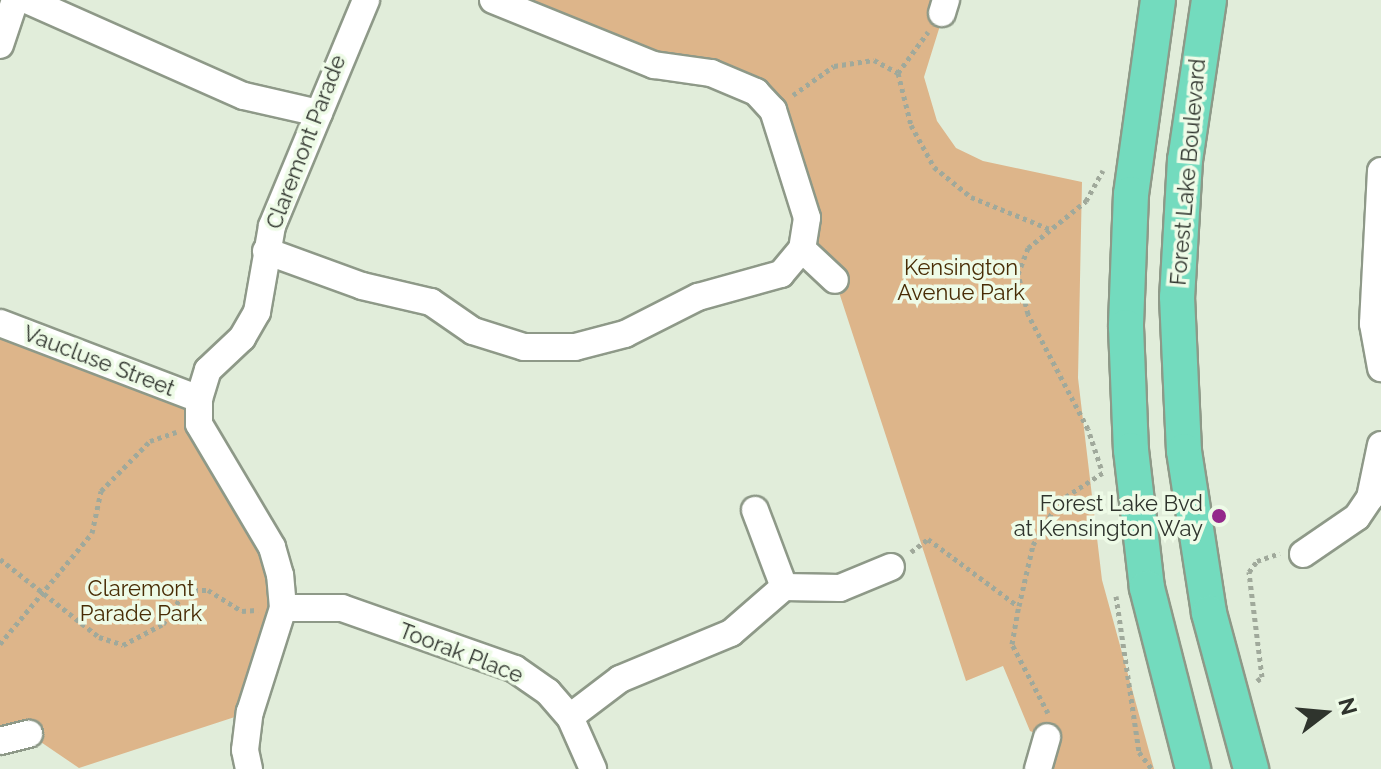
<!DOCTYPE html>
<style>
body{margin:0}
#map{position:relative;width:1381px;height:769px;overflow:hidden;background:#e1edda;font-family:Raleway,sans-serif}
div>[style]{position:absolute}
.green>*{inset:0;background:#ddb58a}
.path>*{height:5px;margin-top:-2.5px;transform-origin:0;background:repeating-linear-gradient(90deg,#a0a99b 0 4px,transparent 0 8px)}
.roads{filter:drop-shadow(2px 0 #8e9988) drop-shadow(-2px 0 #8e9988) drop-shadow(0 2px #8e9988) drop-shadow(0 -2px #8e9988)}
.minor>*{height:26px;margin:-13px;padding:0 13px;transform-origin:13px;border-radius:13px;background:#fff}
.major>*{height:34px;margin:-17px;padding:0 17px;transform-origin:17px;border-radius:17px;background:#73dbbe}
.dots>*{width:22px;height:22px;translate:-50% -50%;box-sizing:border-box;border:4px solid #eefbe7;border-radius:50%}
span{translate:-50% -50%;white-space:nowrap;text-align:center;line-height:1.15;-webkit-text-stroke:7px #eefbe7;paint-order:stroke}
.street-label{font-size:22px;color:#2f342d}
.park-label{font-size:22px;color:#482c05}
.poi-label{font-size:22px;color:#2f342d}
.right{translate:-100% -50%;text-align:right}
.north{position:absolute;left:1285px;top:673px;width:80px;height:80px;-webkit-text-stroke:6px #eefbe7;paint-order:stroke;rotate:74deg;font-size:22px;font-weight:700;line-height:32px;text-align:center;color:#2f342d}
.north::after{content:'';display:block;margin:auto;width:28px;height:36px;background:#2f342d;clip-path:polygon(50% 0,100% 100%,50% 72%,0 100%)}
</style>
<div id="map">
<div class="green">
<i style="clip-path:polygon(493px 0,948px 0,924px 77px,937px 121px,956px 148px,983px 161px,1082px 182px,1078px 378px,1102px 580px,1154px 769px,1038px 769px,1047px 738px,1030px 731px,1003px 666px,966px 681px,835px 280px,802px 249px,773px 110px)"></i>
<i style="clip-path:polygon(0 323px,199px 399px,280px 575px,250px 712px,79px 768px,29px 734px,0 741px)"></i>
</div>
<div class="path">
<i style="left:898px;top:73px;width:51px;rotate:-53.8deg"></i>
<i style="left:793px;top:95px;width:50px;rotate:-35.3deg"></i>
<i style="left:834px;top:66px;width:40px;rotate:-8.5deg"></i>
<i style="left:874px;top:60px;width:27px;rotate:28deg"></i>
<i style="left:898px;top:73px;width:54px;rotate:76deg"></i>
<i style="left:911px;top:125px;width:48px;rotate:61.3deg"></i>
<i style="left:934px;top:167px;width:48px;rotate:39deg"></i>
<i style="left:971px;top:197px;width:85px;rotate:22.1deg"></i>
<i style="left:1101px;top:468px;width:41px;rotate:-108.4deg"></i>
<i style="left:1088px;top:429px;width:130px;rotate:-117.6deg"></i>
<i style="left:1028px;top:314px;width:41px;rotate:-104deg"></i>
<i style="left:1018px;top:274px;width:28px;rotate:-69deg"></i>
<i style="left:1028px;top:248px;width:75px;rotate:-39deg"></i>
<i style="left:1086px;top:201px;width:35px;rotate:-61deg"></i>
<i style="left:911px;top:552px;width:21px;rotate:-37deg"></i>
<i style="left:928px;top:539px;width:112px;rotate:36.7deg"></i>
<i style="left:0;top:559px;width:126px;rotate:38.2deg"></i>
<i style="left:99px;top:637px;width:25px;rotate:18deg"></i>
<i style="left:123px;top:645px;width:45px;rotate:-27.7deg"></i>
<i style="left:163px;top:624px;width:41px;rotate:-55.9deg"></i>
<i style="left:186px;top:590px;width:22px"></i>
<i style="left:208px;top:590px;width:40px;rotate:32deg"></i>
<i style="left:242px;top:611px;width:16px;rotate:-4deg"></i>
<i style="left:1116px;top:596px;width:158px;rotate:81.6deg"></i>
<i style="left:1139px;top:752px;width:21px;rotate:53deg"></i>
<i style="left:0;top:644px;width:144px;rotate:-50.3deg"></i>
<i style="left:92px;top:533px;width:43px;rotate:-77.9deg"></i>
<i style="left:101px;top:491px;width:70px;rotate:-45.6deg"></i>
<i style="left:150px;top:441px;width:28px;rotate:-19deg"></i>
<i style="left:1257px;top:681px;width:6px;rotate:-39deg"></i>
<i style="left:1262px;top:677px;width:106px;rotate:-97.1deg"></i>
<i style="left:1249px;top:572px;width:14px;rotate:-54deg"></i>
<i style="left:1257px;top:561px;width:24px;rotate:-19deg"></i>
<i style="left:1048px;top:713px;width:78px;rotate:-117.6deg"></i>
<i style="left:1012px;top:644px;width:39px;rotate:-80deg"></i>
<i style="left:1019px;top:606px;width:63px;rotate:-77.1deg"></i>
<i style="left:1033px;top:545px;width:51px;rotate:-59.4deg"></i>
<i style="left:1059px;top:501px;width:54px;rotate:-32.8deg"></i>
</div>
<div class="roads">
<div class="minor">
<i style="left:27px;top:0;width:237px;rotate:23.9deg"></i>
<i style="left:244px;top:96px;width:77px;rotate:12.8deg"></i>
<i style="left:493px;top:0;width:174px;rotate:22deg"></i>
<i style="left:654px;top:65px;width:58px;rotate:8deg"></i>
<i style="left:711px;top:73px;width:49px;rotate:22.9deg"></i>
<i style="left:756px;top:92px;width:25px;rotate:47deg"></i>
<i style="left:773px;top:110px;width:113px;rotate:72.5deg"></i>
<i style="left:807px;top:218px;width:31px;rotate:99deg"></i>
<i style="left:802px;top:249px;width:45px;rotate:43.2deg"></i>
<i style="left:942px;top:13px;width:14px;rotate:-73deg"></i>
<i style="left:0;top:45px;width:47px;rotate:-71.6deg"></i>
<i style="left:1381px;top:171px;width:153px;rotate:93deg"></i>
<i style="left:1373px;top:324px;width:45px;rotate:79.7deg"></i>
<i style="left:266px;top:251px;width:102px;rotate:20deg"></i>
<i style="left:362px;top:286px;width:71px;rotate:13.1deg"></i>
<i style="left:431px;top:302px;width:51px;rotate:34.6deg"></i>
<i style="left:473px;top:331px;width:53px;rotate:17.4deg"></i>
<i style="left:524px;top:347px;width:51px"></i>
<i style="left:575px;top:347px;width:52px;rotate:-14.6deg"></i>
<i style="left:625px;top:334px;width:82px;rotate:-26.9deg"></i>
<i style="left:698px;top:297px;width:86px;rotate:-15.5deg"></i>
<i style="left:781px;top:274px;width:33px;rotate:-50deg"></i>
<i style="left:0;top:323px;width:213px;rotate:20.9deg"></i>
<i style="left:755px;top:510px;width:82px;rotate:69.4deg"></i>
<i style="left:1303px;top:554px;width:65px;rotate:-34.4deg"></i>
<i style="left:1357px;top:517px;width:23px;rotate:-56deg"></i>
<i style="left:1370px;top:498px;width:54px;rotate:-78.3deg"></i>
<i style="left:283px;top:608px;width:59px"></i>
<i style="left:342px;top:608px;width:183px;rotate:19.4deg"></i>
<i style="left:515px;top:669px;width:40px;rotate:34.9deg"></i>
<i style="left:548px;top:692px;width:33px;rotate:49deg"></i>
<i style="left:570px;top:717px;width:57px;rotate:66.1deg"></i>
<i style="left:570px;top:717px;width:63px;rotate:-37.2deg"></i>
<i style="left:620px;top:679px;width:120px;rotate:-22.5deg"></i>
<i style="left:731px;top:633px;width:70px;rotate:-41deg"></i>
<i style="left:784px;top:587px;width:56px;rotate:1deg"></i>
<i style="left:840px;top:588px;width:55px;rotate:-22.4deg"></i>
<i style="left:0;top:741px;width:30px;rotate:-14deg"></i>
<i style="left:249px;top:769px;width:19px;rotate:-102deg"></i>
<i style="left:245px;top:750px;width:38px;rotate:-83deg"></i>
<i style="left:250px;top:712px;width:109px;rotate:-72.4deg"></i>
<i style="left:283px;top:608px;width:33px;rotate:-95deg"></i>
<i style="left:280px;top:575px;width:29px;rotate:-106deg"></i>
<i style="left:272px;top:547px;width:143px;rotate:-120.7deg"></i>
<i style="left:199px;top:424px;width:25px;rotate:-90deg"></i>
<i style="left:199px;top:399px;width:30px;rotate:-73deg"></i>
<i style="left:208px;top:370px;width:47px;rotate:-43.3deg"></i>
<i style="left:242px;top:338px;width:30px;rotate:-60deg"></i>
<i style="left:257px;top:312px;width:87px;rotate:-80.1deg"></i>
<i style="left:272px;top:226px;width:245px;rotate:-67.4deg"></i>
<i style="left:1038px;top:769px;width:33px;rotate:-74deg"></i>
</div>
<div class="major">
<i style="left:1158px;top:0;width:196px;rotate:97.9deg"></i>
<i style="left:1131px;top:194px;width:133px;rotate:92.2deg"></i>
<i style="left:1126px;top:327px;width:123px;rotate:87.7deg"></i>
<i style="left:1131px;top:450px;width:139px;rotate:83.4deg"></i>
<i style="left:1147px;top:588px;width:187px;rotate:75.7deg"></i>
<i style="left:1209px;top:0;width:162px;rotate:98.5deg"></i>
<i style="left:1185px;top:160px;width:137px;rotate:93.3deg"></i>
<i style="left:1177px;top:297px;width:154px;rotate:87.4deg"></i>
<i style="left:1184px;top:451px;width:164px;rotate:81.2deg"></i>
<i style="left:1209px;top:613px;width:162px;rotate:74.9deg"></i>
</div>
</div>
<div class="dots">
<i style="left:1219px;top:516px;background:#94298b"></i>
</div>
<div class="street-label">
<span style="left:306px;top:142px;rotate:-69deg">Claremont Parade</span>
<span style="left:1188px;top:172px;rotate:-85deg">Forest Lake Boulevard</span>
<span style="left:99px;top:361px;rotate:21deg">Vaucluse Street</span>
<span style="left:461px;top:653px;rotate:21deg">Toorak Place</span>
</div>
<div class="park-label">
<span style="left:961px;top:280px">Kensington<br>Avenue Park</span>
<span style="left:141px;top:601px">Claremont<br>Parade Park</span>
</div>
<div class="poi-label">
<span class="right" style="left:1203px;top:516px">Forest Lake Bvd<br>at Kensington Way</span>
</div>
<div class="north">N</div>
</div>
